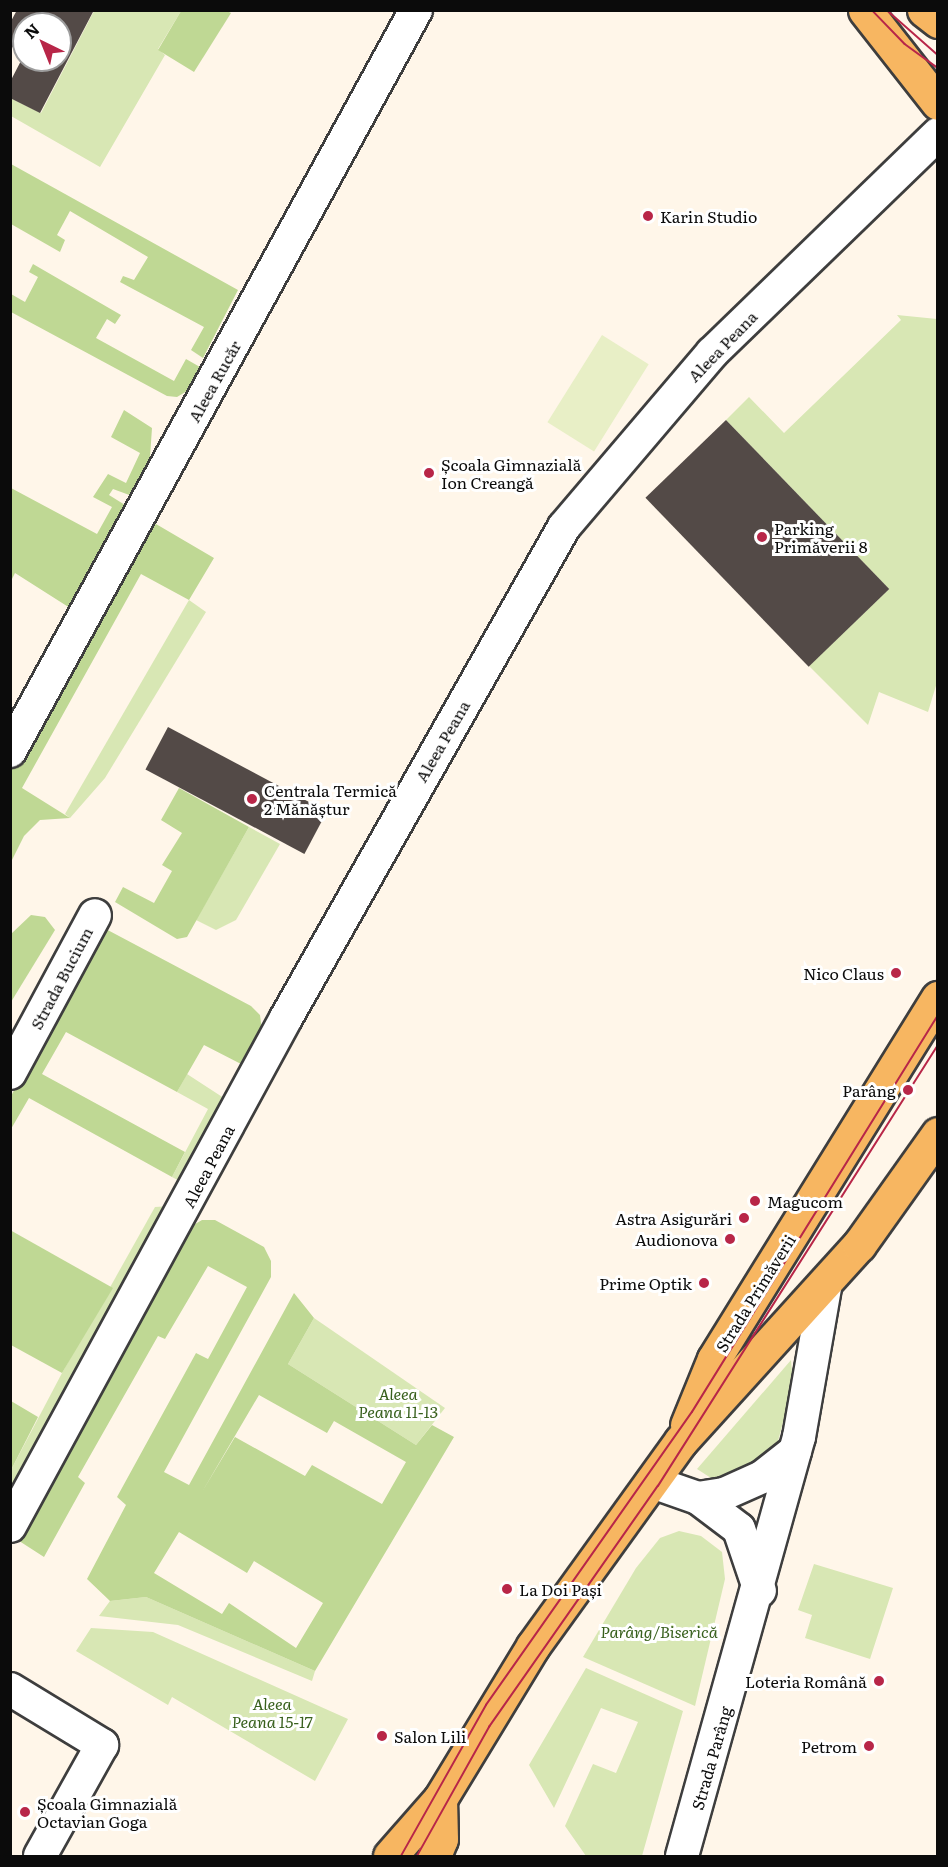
<!DOCTYPE html>
<meta charset="utf-8">
<style>
body{margin:0}
#map{position:relative;width:948px;height:1867px;overflow:hidden;background:#fff6e9;font-family:Literata,serif}
div>[style]{position:absolute}
.green>*{inset:0;background:#d8e7b4}
.forest>*{inset:0;background:#bfd894}
.pitch>*{inset:0;background:#e8efc6;transform-origin:0 0}
.building>*{inset:0;background:#534a47;transform-origin:0 0}
.roads{filter:drop-shadow(2px 0 #3e3e3e) drop-shadow(-2px 0 #3e3e3e) drop-shadow(0 2px #3e3e3e) drop-shadow(0 -2px #3e3e3e)}
.minor>*{height:32px;margin:-16px;padding:0 16px;transform-origin:16px;border-radius:16px;background:#fff}
.major>*{height:33px;margin:-16.5px;padding:0 16.5px;transform-origin:16.5px;border-radius:16.5px;background:#f7b661}
.tram>*{height:1.5px;margin:-0.75px;padding:0 0.75px;transform-origin:0.75px;border-radius:0.75px;background:#b82648}
.dots>*{width:16px;height:16px;translate:-50% -50%;box-sizing:border-box;border:3px solid #fff;border-radius:50%}
span{translate:-50% -50%;white-space:nowrap;text-align:center;line-height:1.15;-webkit-text-stroke:6px #fff;paint-order:stroke}
.poi-label{font-size:16px;color:#0b0b0b}
.left{translate:0 -50%;text-align:left}
.right{translate:-100% -50%;text-align:right}
.street-label{font-size:16px;color:#0b0b0b}
.park-label{font-size:16px;color:#38601d;font-style:italic}
.frame{position:absolute;inset:0;border:12px solid #0b0b0b;pointer-events:none}
.north{position:absolute;left:12px;top:12px;width:60px;height:60px;box-sizing:border-box;background:#fff;border:2px solid #9d9d9d;border-radius:50%;rotate:317deg;font-size:16px;font-weight:700;line-height:24px;text-align:center;color:#0b0b0b}
.north::after{content:'';display:block;margin:auto;width:21px;height:27px;background:#b82648;clip-path:polygon(50% 0,100% 100%,50% 72%,0 100%)}
</style>
<div id="map">
<div class="green">
<i style="clip-path:polygon(94px 11px,181px 11px,158px 49px,165px 55px,100px 167px,11px 116px,10px 98px,41px 113px)"></i>
<i style="clip-path:polygon(897px 315px,937px 319px,938px 679px,928px 712px,879px 692px,868px 725px,809px 666px,889px 589px,726px 420px,749px 397px,784px 433px,901px 320px)"></i>
<i style="clip-path:polygon(189px 600px,206px 612px,105px 778px,70px 818px,65px 814px)"></i>
<i style="clip-path:polygon(249px 827px,280px 844px,236px 920px,216px 930px,196px 920px)"></i>
<i style="clip-path:polygon(187px 1074px,230px 1102px,185px 1184px,172px 1177px,208px 1109px,177px 1092px)"></i>
<i style="clip-path:polygon(171px 1206px,11px 1497px,11px 1470px,62px 1373px,155px 1207px)"></i>
<i style="clip-path:polygon(314px 1318px,445px 1408px,416px 1445px,288px 1364px)"></i>
<i style="clip-path:polygon(791px 1360px,793px 1384px,777px 1445px,765px 1463px,731px 1478px,711px 1478px,697px 1469px)"></i>
<i style="clip-path:polygon(679px 1531px,701px 1536px,722px 1552px,725px 1579px,695px 1706px,583px 1657px,636px 1568px,660px 1538px)"></i>
<i style="clip-path:polygon(814px 1564px,893px 1588px,870px 1659px,805px 1638px,812px 1615px,798px 1610px)"></i>
<i style="clip-path:polygon(146px 1597px,315px 1671px,312px 1681px,178px 1625px,99px 1616px,110px 1601px)"></i>
<i style="clip-path:polygon(91px 1628px,153px 1632px,348px 1719px,315px 1781px,172px 1697px,168px 1705px,76px 1651px)"></i>
<i style="clip-path:polygon(586px 1668px,683px 1711px,642px 1856px,586px 1856px,565px 1826px,593px 1764px,616px 1773px,638px 1722px,601px 1708px,554px 1808px,529px 1765px)"></i>
</div>
<div class="forest">
<i style="clip-path:polygon(227px 11px,231px 13px,194px 72px,158px 50px,181px 11px)"></i>
<i style="clip-path:polygon(11px 164px,238px 290px,203px 358px,191px 350px,204px 327px,120px 282px,123px 276px,134px 280px,148px 257px,70px 211px,57px 235px,65px 240px,60px 252px,11px 224px)"></i>
<i style="clip-path:polygon(33px 264px,121px 315px,115px 324px,107px 319px,96px 338px,174px 381px,186px 359px,200px 367px,187px 391px,177px 397px,167px 396px,11px 312px,11px 294px,25px 302px,38px 277px,29px 272px)"></i>
<i style="clip-path:polygon(124px 410px,152px 428px,150px 457px,132px 496px,113px 489px,109px 495px,125px 505px,70px 608px,15px 573px,11px 581px,11px 488px,97px 534px,112px 507px,93px 497px,108px 474px,126px 483px,140px 453px,111px 437px)"></i>
<i style="clip-path:polygon(156px 524px,214px 558px,189px 600px,141px 574px,22px 788px,70px 818px,40px 820px,24px 836px,12px 860px,11px 765px,145px 529px)"></i>
<i style="clip-path:polygon(179px 788px,249px 827px,187px 937px,177px 939px,115px 902px,123px 887px,154px 903px,172px 871px,162px 865px,182px 833px,161px 820px)"></i>
<i style="clip-path:polygon(31px 915px,45px 917px,55px 930px,11px 1002px,11px 934px)"></i>
<i style="clip-path:polygon(102px 927px,251px 1006px,260px 1015px,262px 1031px,241px 1064px,204px 1045px,177px 1092px,66px 1032px,42px 1074px,185px 1152px,172px 1177px,29px 1098px,11px 1129px,11px 1096px)"></i>
<i style="clip-path:polygon(evenodd,202px 1220px,215px 1220px,264px 1247px,271px 1261px,271px 1277px,164px 1472px,189px 1485px,294px 1293px,314px 1318px,288px 1364px,416px 1445px,432px 1425px,454px 1437px,315px 1671px,146px 1597px,110px 1601px,87px 1579px,126px 1505px,117px 1497px,196px 1353px,208px 1359px,247px 1287px,208px 1266px,165px 1339px,158px 1336px,78px 1477px,85px 1483px,44px 1557px,13px 1537px,190px 1227px,202px 1220px,259px 1395px,327px 1433px,334px 1421px,406px 1462px,382px 1504px,312px 1465px,305px 1476px,235px 1437px,202px 1492px,259px 1395px,202px 1220px,179px 1532px,247px 1573px,254px 1561px,323px 1603px,296px 1648px,229px 1603px,222px 1614px,154px 1573px,179px 1532px)"></i>
<i style="clip-path:polygon(10px 1230px,113px 1288px,62px 1373px,11px 1345px)"></i>
<i style="clip-path:polygon(11px 1401px,38px 1417px,11px 1470px)"></i>
</div>
<div class="pitch">
<i style="left:602px;top:335px;width:55px;height:103px;rotate:32deg"></i>
</div>
<div class="building">
<i style="clip-path:polygon(17px 10px,94px 10px,40px 113px,10px 98px,10px 82px,24px 55px,24px 60px,60px 60px,60px 24px,24px 24px,24px 53px,10px 46px,10px 23px)"></i>
<i style="left:726px;top:420px;width:235px;height:112px;rotate:46deg"></i>
<i style="left:168px;top:727px;width:180px;height:48px;rotate:28deg"></i>
</div>
<div class="roads">
<div class="minor">
<i style="left:10px;top:751px;width:845px;rotate:-61.28deg"></i>
<i style="left:10px;top:1073px;width:179px;rotate:-61.7deg"></i>
<i style="left:652px;top:1482px;width:49px;rotate:19.2deg"></i>
<i style="left:698px;top:1498px;width:51px;rotate:37.1deg"></i>
<i style="left:739px;top:1529px;width:65px;rotate:71.3deg"></i>
<i style="left:698px;top:1498px;width:26px;rotate:-9deg"></i>
<i style="left:724px;top:1494px;width:42px;rotate:-24.1deg"></i>
<i style="left:762px;top:1477px;width:42px;rotate:-38.2deg"></i>
<i style="left:10px;top:1526px;width:578px;rotate:-61.48deg"></i>
<i style="left:286px;top:1018px;width:564px;rotate:-60.48deg"></i>
<i style="left:564px;top:527px;width:228px;rotate:-49.6deg"></i>
<i style="left:712px;top:353px;width:315px;rotate:-44.1deg"></i>
<i style="left:10px;top:1689px;width:108px;rotate:31.3deg"></i>
<i style="left:102px;top:1745px;width:127px;rotate:119.2deg"></i>
<i style="left:682px;top:1856px;width:435px;rotate:-74.4deg"></i>
<i style="left:799px;top:1437px;width:157px;rotate:-80.1deg"></i>
</div>
<div class="major">
<i style="left:865px;top:10px;width:118px;rotate:51.9deg"></i>
<i style="left:924px;top:10px;width:18px;rotate:38deg"></i>
<i style="left:687px;top:1425px;width:71px;rotate:-67.8deg"></i>
<i style="left:714px;top:1359px;width:425px;rotate:-58.2deg"></i>
<i style="left:390px;top:1856px;width:76px;rotate:-48.7deg"></i>
<i style="left:440px;top:1799px;width:179px;rotate:-58.7deg"></i>
<i style="left:533px;top:1646px;width:253px;rotate:-54.2deg"></i>
<i style="left:681px;top:1441px;width:265px;rotate:-47.8deg"></i>
<i style="left:859px;top:1245px;width:136px;rotate:-54.6deg"></i>
<i style="left:434px;top:1856px;width:18px;rotate:-68deg"></i>
<i style="left:441px;top:1839px;width:40px;rotate:-91.4deg"></i>
</div>
</div>
<div class="tram">
<i style="left:872px;top:10px;width:47px;rotate:45.9deg"></i>
<i style="left:905px;top:44px;width:41px;rotate:36deg"></i>
<i style="left:887px;top:10px;width:68px;rotate:41.4deg"></i>
<i style="left:401px;top:1856px;width:173px;rotate:-60.6deg"></i>
<i style="left:486px;top:1705px;width:358px;rotate:-54.9deg"></i>
<i style="left:692px;top:1412px;width:467px;rotate:-58.2deg"></i>
<i style="left:417px;top:1856px;width:148px;rotate:-60.8deg"></i>
<i style="left:489px;top:1727px;width:294px;rotate:-55deg"></i>
<i style="left:658px;top:1486px;width:522px;rotate:-57.59deg"></i>
</div>
<div class="dots">
<i style="left:648px;top:216px;background:#b82648"></i>
<i style="left:429px;top:473px;background:#b82648"></i>
<i style="left:762px;top:537px;background:#b82648"></i>
<i style="left:252px;top:799px;background:#b82648"></i>
<i style="left:896px;top:973px;background:#b82648"></i>
<i style="left:908px;top:1090px;background:#b82648"></i>
<i style="left:755px;top:1201px;background:#b82648"></i>
<i style="left:744px;top:1218px;background:#b82648"></i>
<i style="left:730px;top:1239px;background:#b82648"></i>
<i style="left:704px;top:1283px;background:#b82648"></i>
<i style="left:507px;top:1589px;background:#b82648"></i>
<i style="left:879px;top:1681px;background:#b82648"></i>
<i style="left:382px;top:1736px;background:#b82648"></i>
<i style="left:869px;top:1746px;background:#b82648"></i>
<i style="left:25px;top:1812px;background:#b82648"></i>
</div>
<div class="poi-label">
<span class="left" style="left:660px;top:216px">Karin Studio</span>
<span class="left" style="left:441px;top:473px">Școala Gimnazială<br>Ion Creangă</span>
<span class="left" style="left:774px;top:537px">Parking<br>Primăverii 8</span>
<span class="left" style="left:264px;top:799px">Centrala Termică<br>2 Mănăștur</span>
<span class="right" style="left:884px;top:973px">Nico Claus</span>
<span class="right" style="left:896px;top:1090px">Parâng</span>
<span class="left" style="left:767px;top:1201px">Magucom</span>
<span class="right" style="left:732px;top:1218px">Astra Asigurări</span>
<span class="right" style="left:718px;top:1239px">Audionova</span>
<span class="right" style="left:692px;top:1283px">Prime Optik</span>
<span class="left" style="left:519px;top:1589px">La Doi Pași</span>
<span class="right" style="left:867px;top:1681px">Loteria Română</span>
<span class="left" style="left:394px;top:1736px">Salon Lili</span>
<span class="right" style="left:857px;top:1746px">Petrom</span>
<span class="left" style="left:37px;top:1812px">Școala Gimnazială<br>Octavian Goga</span>
</div>
<div class="street-label">
<span style="left:722px;top:346px;rotate:-46deg">Aleea Peana</span>
<span style="left:214px;top:381px;rotate:-61deg">Aleea Rucăr</span>
<span style="left:442px;top:741px;rotate:-60deg">Aleea Peana</span>
<span style="left:61px;top:978px;rotate:-62deg">Strada Bucium</span>
<span style="left:208px;top:1166px;rotate:-62deg">Aleea Peana</span>
<span style="left:755px;top:1293px;rotate:-58deg">Strada Primăverii</span>
<span style="left:711px;top:1758px;rotate:-74deg">Strada Parâng</span>
</div>
<div class="park-label">
<span style="left:398px;top:1402px">Aleea<br>Peana 11-13</span>
<span style="left:659px;top:1631px">Parâng/Biserică</span>
<span style="left:272px;top:1712px">Aleea<br>Peana 15-17</span>
</div>
<div class="frame"></div>
<div class="north">N</div>
</div>
